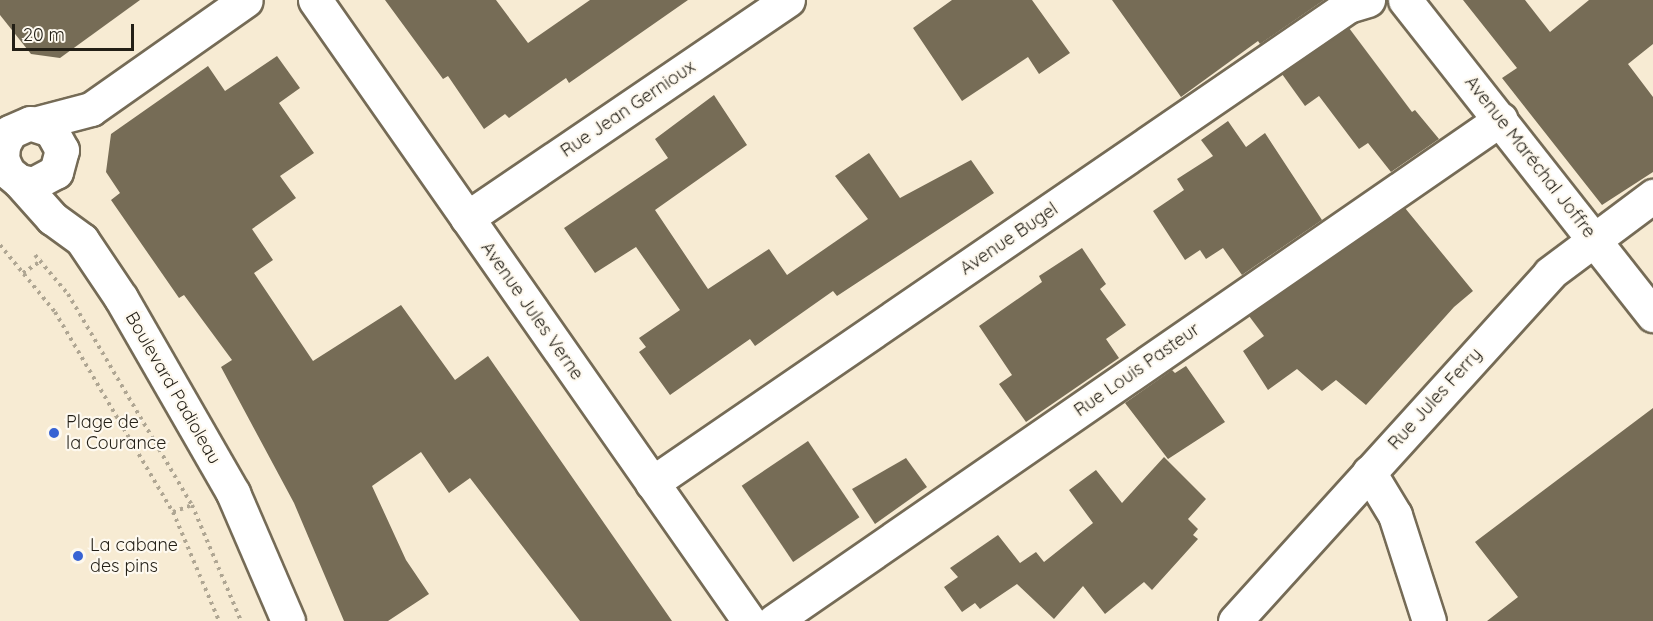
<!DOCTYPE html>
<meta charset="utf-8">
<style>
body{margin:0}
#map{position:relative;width:1653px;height:621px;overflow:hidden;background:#f7ebd3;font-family:Quicksand,sans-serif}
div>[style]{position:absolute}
.building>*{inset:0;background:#766c56;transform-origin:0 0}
.path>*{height:4px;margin-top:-2px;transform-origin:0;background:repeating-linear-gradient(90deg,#afa693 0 3px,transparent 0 7.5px)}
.roads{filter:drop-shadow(2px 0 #756b56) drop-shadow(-2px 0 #756b56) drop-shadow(0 2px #756b56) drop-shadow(0 -2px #756b56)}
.minor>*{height:33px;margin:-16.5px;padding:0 16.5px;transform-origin:16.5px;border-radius:16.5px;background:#fff}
.dots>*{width:16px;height:16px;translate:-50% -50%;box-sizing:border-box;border:3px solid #fef9ef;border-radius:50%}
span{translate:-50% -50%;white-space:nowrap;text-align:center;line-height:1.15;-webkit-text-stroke:4.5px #fef9ef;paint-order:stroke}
.street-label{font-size:18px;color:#231f16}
.poi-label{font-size:18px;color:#231f16}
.left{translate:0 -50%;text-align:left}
.scale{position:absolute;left:12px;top:24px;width:122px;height:27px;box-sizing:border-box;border:3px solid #231f16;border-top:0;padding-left:8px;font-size:18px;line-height:21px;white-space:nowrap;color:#231f16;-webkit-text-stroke:4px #fef9ef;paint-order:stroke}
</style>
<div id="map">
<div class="building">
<i style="clip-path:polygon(0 0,140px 0,60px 58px,31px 54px,0 15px)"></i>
<i style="clip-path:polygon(385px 0,496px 0,528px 43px,590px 0,688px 0,569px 83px,566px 78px,509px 118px,505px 114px,484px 129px,448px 76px,443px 79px)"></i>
<i style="clip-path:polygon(952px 0,1032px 0,1070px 53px,1039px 74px,1028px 57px,962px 101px,913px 28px)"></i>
<i style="clip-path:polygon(1112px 0,1324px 0,1260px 44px,1258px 41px,1181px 97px)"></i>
<i style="clip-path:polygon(1463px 0,1525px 0,1550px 32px,1589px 0,1653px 0,1653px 44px,1628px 64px,1653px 97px,1653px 172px,1602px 205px,1502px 78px,1517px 68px)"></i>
<i style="clip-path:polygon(1349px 28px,1412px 112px,1415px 110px,1439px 139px,1391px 172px,1368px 143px,1359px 149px,1319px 96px,1305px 106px,1282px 74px)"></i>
<i style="clip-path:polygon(277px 56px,300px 88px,279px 103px,314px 153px,280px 176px,296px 198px,252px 229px,273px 260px,254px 273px,313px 361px,401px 305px,455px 380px,488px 356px,672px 621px,580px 621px,470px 478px,449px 493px,421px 452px,372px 486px,406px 560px,429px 594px,388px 621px,344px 621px,294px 503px,221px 367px,232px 360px,184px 295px,179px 298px,111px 200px,120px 193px,106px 172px,111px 134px,208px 66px,225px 91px)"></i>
<i style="clip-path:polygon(714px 95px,747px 145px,655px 210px,708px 289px,769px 249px,787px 275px,868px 219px,835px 176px,869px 153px,900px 198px,971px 160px,994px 193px,837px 296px,833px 291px,755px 346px,750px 339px,670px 395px,639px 352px,646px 347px,639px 338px,680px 310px,636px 247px,595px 273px,564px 228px,668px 158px,655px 139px)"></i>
<i style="clip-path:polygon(1228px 121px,1246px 147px,1265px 133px,1322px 220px,1242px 275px,1223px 248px,1206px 259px,1200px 250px,1185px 260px,1153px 211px,1184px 190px,1177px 179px,1213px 156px,1201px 140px)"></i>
<i style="clip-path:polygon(1405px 208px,1473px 291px,1454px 307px,1366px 405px,1336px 380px,1322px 391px,1297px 369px,1268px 390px,1243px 351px,1264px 336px,1249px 316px)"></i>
<i style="clip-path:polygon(1082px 248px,1106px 284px,1100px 289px,1126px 325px,1106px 339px,1119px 358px,1026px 422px,999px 384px,1012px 375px,979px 326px,1042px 282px,1039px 276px)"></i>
<i style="clip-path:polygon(1186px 366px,1225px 422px,1168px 459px,1125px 403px,1172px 370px,1175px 373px)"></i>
<i style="clip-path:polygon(1653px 408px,1653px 621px,1487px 621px,1518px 597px,1475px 542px)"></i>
<i style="left:808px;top:441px;width:92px;height:80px;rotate:56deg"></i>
<i style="clip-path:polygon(1164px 457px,1206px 499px,1188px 519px,1198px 529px,1193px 535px,1198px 539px,1152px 590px,1144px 582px,1105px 614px,1083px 586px,1054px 619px,1017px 584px,980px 609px,975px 603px,962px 612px,944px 587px,958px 577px,950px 568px,998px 535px,1020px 563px,1036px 552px,1044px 562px,1093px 523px,1069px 490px,1096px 470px,1122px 503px)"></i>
<i style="clip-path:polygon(906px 458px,927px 487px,875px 524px,852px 489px)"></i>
</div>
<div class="path">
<i style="left:0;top:245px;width:87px;rotate:50.6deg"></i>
<i style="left:55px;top:312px;width:232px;rotate:59.5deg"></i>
<i style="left:173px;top:512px;width:118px;rotate:67.1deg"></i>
<i style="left:35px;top:255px;width:51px;rotate:49.8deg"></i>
<i style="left:68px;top:294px;width:245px;rotate:59.6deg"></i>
<i style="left:192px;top:505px;width:126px;rotate:67.1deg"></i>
<i style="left:23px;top:273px;width:23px;rotate:-34deg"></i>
<i style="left:173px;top:512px;width:20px;rotate:-20deg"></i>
</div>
<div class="roads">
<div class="minor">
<i style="left:315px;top:0;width:758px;rotate:55.05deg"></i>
<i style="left:1405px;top:0;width:401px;rotate:51.8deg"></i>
<i style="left:34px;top:124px;width:59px;rotate:-14.7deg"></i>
<i style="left:91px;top:109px;width:189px;rotate:-35.1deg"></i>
<i style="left:0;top:153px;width:6px;rotate:72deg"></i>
<i style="left:2px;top:159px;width:14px;rotate:65deg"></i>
<i style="left:8px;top:172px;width:14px;rotate:39deg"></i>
<i style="left:19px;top:181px;width:14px;rotate:12deg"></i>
<i style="left:33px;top:184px;width:26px;rotate:-28deg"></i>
<i style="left:56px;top:172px;width:23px;rotate:-75deg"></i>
<i style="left:62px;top:150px;width:23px;rotate:-119deg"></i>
<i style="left:51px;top:130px;width:22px;rotate:-162deg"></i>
<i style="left:30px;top:123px;width:22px;rotate:156deg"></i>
<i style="left:10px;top:132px;width:15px;rotate:118deg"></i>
<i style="left:3px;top:145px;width:14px;rotate:94deg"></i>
<i style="left:19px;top:181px;width:50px;rotate:48.3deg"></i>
<i style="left:52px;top:218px;width:37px;rotate:36deg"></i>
<i style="left:82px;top:240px;width:70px;rotate:56.1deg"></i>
<i style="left:121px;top:298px;width:225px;rotate:60.1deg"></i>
<i style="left:233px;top:493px;width:139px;rotate:66.7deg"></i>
<i style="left:467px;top:218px;width:388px;rotate:-34.2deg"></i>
<i style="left:1369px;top:472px;width:50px;rotate:58.8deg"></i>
<i style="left:1395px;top:515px;width:111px;rotate:72.2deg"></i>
<i style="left:652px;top:483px;width:844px;rotate:-34.42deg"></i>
<i style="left:1348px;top:6px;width:21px;rotate:-17deg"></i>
<i style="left:774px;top:621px;width:883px;rotate:-34.63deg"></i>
<i style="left:1235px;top:621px;width:469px;rotate:-47.8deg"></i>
<i style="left:1550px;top:273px;width:129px;rotate:-36.8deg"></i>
</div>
</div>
<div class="dots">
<i style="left:54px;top:433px;background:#3863d3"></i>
<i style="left:78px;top:556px;background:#3863d3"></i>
</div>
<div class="street-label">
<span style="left:628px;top:109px;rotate:-34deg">Rue Jean Gernioux</span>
<span style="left:1530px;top:157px;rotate:52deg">Avenue Maréchal Joffre</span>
<span style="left:1009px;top:239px;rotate:-34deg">Avenue Bugel</span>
<span style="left:532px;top:311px;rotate:55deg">Avenue Jules Verne</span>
<span style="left:1137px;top:370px;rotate:-35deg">Rue Louis Pasteur</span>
<span style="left:173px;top:388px;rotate:60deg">Boulevard Padioleau</span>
<span style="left:1435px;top:399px;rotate:-48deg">Rue Jules Ferry</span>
</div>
<div class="poi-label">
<span class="left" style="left:66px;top:433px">Plage de<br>la Courance</span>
<span class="left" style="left:90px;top:556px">La cabane<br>des pins</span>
</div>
<div class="scale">20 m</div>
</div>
